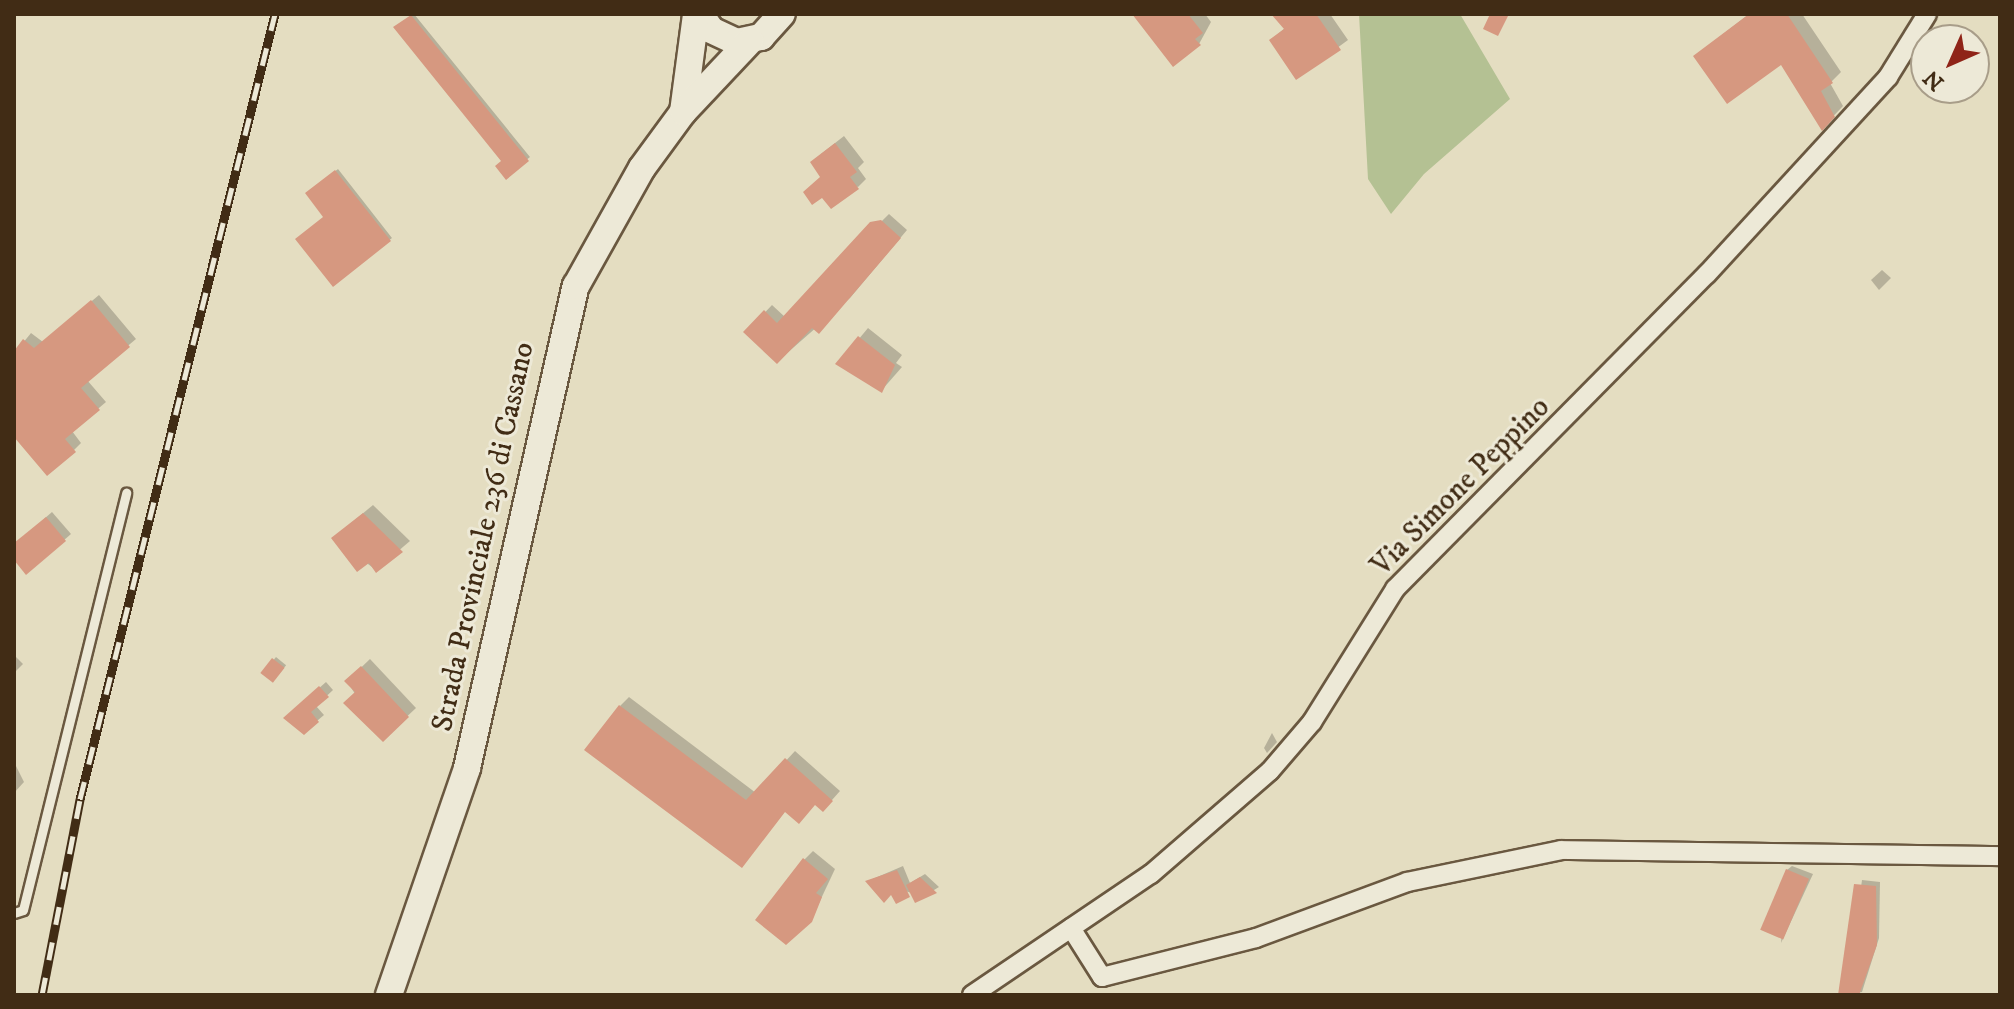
<!DOCTYPE html>
<style>
body{margin:0}
#map{position:relative;width:2014px;height:1009px;overflow:hidden;background:#e4ddc1;font-family:"IM FELL DW Pica",serif}
div>[style]{position:absolute}
.green>*{inset:0;background:#b4c193}
.shadow>*{inset:0;background:#0003;transform-origin:0 0}
.building>*{inset:0;background:#d69880;transform-origin:0 0}
.roads{filter:drop-shadow(2px 0 #6a5840) drop-shadow(-2px 0 #6a5840) drop-shadow(0 2px #6a5840) drop-shadow(0 -2px #6a5840)}
.service>*{height:9px;margin:-4.5px;padding:0 4.5px;transform-origin:4.5px;border-radius:4.5px;background:#ede9d7}
.minor>*{height:18px;margin:-9px;padding:0 9px;transform-origin:9px;border-radius:9px;background:#ede9d7}
.secondary>*{height:26px;margin:-13px;padding:0 13px;transform-origin:13px;border-radius:13px;background:#ede9d7}
.rail>*{height:9px;margin-top:-4.5px;transform-origin:0;background:repeating-linear-gradient(90deg,#ede9d7 0 18px,#412c15 0 36px);box-sizing:border-box;border-block:2px solid #412c15}
span{translate:-50% -50%;white-space:nowrap;text-align:center;line-height:1.15;-webkit-text-stroke:6px #ede9d7;paint-order:stroke}
.street-label{font-size:30px;color:#412c15}
.frame{position:absolute;inset:0;border:16px solid #412c15;pointer-events:none}
.north{position:absolute;left:1910px;top:24px;width:80px;height:80px;box-sizing:border-box;background:#ede9d7;border:2px solid #a89d89;border-radius:50%;rotate:225deg;font-size:22px;font-weight:700;line-height:32px;text-align:center;color:#412c15}
.north::after{content:'';display:block;margin:auto;width:28px;height:36px;background:#8f2418;clip-path:polygon(50% 0,100% 100%,50% 72%,0 100%)}
</style>
<div id="map">
<div class="green">
<i style="clip-path:polygon(1359px 14px,1460px 14px,1510px 99px,1424px 174px,1391px 214px,1368px 179px)"></i>
</div>
<div class="shadow">
<i style="clip-path:polygon(414px 14px,530px 157px,506px 177px,503px 161px,398px 26px)"></i>
<i style="clip-path:polygon(1134px 14px,1205px 14px,1211px 22px,1199px 44px)"></i>
<i style="clip-path:polygon(1275px 14px,1330px 14px,1348px 40px,1296px 78px,1271px 40px,1285px 28px)"></i>
<i style="clip-path:polygon(1749px 14px,1802px 14px,1841px 72px,1830px 83px,1843px 106px,1823px 127px,1781px 62px,1695px 56px)"></i>
<i style="clip-path:polygon(844px 136px,864px 162px,858px 168px,866px 179px,858px 187px,822px 176px,821px 154px)"></i>
<i style="clip-path:polygon(338px 169px,392px 238px,333px 284px,326px 217px,307px 193px)"></i>
<i style="clip-path:polygon(889px 214px,907px 230px,850px 298px,778px 361px,746px 332px,772px 305px,785px 317px)"></i>
<i style="clip-path:polygon(1882px 270px,1891px 278px,1879px 290px,1871px 280px)"></i>
<i style="clip-path:polygon(99px 295px,136px 339px,87px 380px,106px 402px,72px 431px,81px 443px,74px 450px,14px 434px,14px 354px,31px 333px,43px 342px)"></i>
<i style="clip-path:polygon(868px 328px,902px 355px,896px 363px,902px 367px,881px 391px,838px 364px)"></i>
<i style="clip-path:polygon(373px 505px,410px 541px,376px 570px,333px 538px)"></i>
<i style="left:52px;top:512px;width:29px;height:50px;rotate:49deg"></i>
<i style="clip-path:polygon(14px 655px,23px 664px,14px 673px)"></i>
<i style="left:276px;top:657px;width:13px;height:21px;rotate:39deg"></i>
<i style="clip-path:polygon(370px 659px,416px 708px,383px 739px,347px 681px)"></i>
<i style="clip-path:polygon(326px 682px,333px 690px,316px 706px,324px 715px,304px 732px,292px 712px)"></i>
<i style="clip-path:polygon(629px 697px,756px 793px,795px 751px,840px 791px,832px 800px,786px 810px,742px 866px,620px 706px)"></i>
<i style="clip-path:polygon(1272px 733px,1277px 742px,1267px 753px,1264px 748px)"></i>
<i style="clip-path:polygon(14px 762px,24px 782px,14px 793px)"></i>
<i style="clip-path:polygon(813px 851px,835px 869px,811px 920px,804px 860px)"></i>
<i style="clip-path:polygon(903px 866px,910px 883px,925px 874px,939px 887px,916px 901px,912px 893px,868px 881px)"></i>
<i style="clip-path:polygon(1792px 866px,1813px 874px,1781px 943px,1787px 870px)"></i>
<i style="clip-path:polygon(1862px 880px,1880px 882px,1879px 938px,1862px 992px,1846px 995px)"></i>
</div>
<div class="building">
<i style="clip-path:polygon(1132px 14px,1188px 14px,1203px 33px,1195px 39px,1201px 45px,1173px 67px)"></i>
<i style="clip-path:polygon(1271px 14px,1316px 14px,1341px 50px,1296px 80px,1269px 40px,1284px 29px)"></i>
<i style="clip-path:polygon(1490px 14px,1509px 14px,1498px 36px,1483px 29px)"></i>
<i style="clip-path:polygon(1749px 14px,1787px 14px,1833px 83px,1821px 91px,1835px 117px,1822px 131px,1781px 65px,1727px 104px,1693px 56px)"></i>
<i style="clip-path:polygon(411px 15px,529px 161px,506px 180px,495px 166px,501px 161px,393px 27px)"></i>
<i style="clip-path:polygon(835px 143px,857px 172px,850px 177px,859px 189px,831px 209px,822px 198px,812px 205px,803px 192px,820px 177px,810px 162px)"></i>
<i style="clip-path:polygon(335px 170px,391px 241px,333px 287px,295px 239px,323px 217px,305px 193px)"></i>
<i style="clip-path:polygon(881px 220px,901px 238px,819px 334px,812px 328px,777px 364px,743px 332px,764px 310px,777px 323px,870px 222px)"></i>
<i style="clip-path:polygon(91px 300px,130px 347px,81px 388px,100px 410px,65px 439px,76px 452px,47px 476px,14px 437px,14px 351px,23px 339px,34px 348px)"></i>
<i style="clip-path:polygon(858px 336px,895px 365px,882px 393px,835px 364px)"></i>
<i style="clip-path:polygon(363px 513px,403px 552px,376px 573px,369px 563px,357px 572px,331px 538px)"></i>
<i style="clip-path:polygon(46px 517px,66px 541px,26px 575px,14px 560px,14px 543px)"></i>
<i style="left:272px;top:658px;width:16px;height:19px;rotate:38deg"></i>
<i style="clip-path:polygon(361px 666px,409px 717px,383px 742px,343px 703px,355px 692px,344px 681px)"></i>
<i style="clip-path:polygon(319px 686px,329px 697px,311px 712px,319px 722px,304px 735px,283px 718px)"></i>
<i style="clip-path:polygon(619px 705px,746px 800px,785px 758px,833px 801px,823px 812px,815px 805px,799px 824px,785px 812px,742px 868px,584px 750px)"></i>
<i style="clip-path:polygon(803px 858px,828px 879px,816px 893px,822px 897px,812px 922px,786px 945px,755px 920px)"></i>
<i style="left:1786px;top:869px;width:25px;height:66px;rotate:23deg"></i>
<i style="clip-path:polygon(897px 870px,910px 897px,896px 904px,891px 895px,884px 903px,865px 881px)"></i>
<i style="clip-path:polygon(920px 877px,937px 893px,915px 903px,906px 885px)"></i>
<i style="clip-path:polygon(1854px 884px,1876px 886px,1877px 945px,1859px 995px,1838px 995px)"></i>
</div>
<div class="roads">
<div class="service">
<i style="left:14px;top:913px;width:9px;rotate:-18deg"></i>
<i style="left:23px;top:910px;width:430px;rotate:-76.1deg"></i>
</div>
<div class="minor">
<i style="left:1071px;top:928px;width:58px;rotate:57.7deg"></i>
<i style="left:1102px;top:977px;width:159px;rotate:-14.2deg"></i>
<i style="left:1256px;top:938px;width:161px;rotate:-20.3deg"></i>
<i style="left:1407px;top:882px;width:157px;rotate:-11.7deg"></i>
<i style="left:1561px;top:850px;width:439px;rotate:0.8deg"></i>
<i style="left:972px;top:995px;width:216px;rotate:-34.1deg"></i>
<i style="left:1151px;top:874px;width:157px;rotate:-40.9deg"></i>
<i style="left:1270px;top:771px;width:65px;rotate:-49.4deg"></i>
<i style="left:1312px;top:722px;width:157px;rotate:-58deg"></i>
<i style="left:1395px;top:589px;width:443px;rotate:-45.3deg"></i>
<i style="left:1707px;top:274px;width:268px;rotate:-47.4deg"></i>
<i style="left:1888px;top:77px;width:74px;rotate:-58.2deg"></i>
</div>
<div class="secondary">
<i style="left:700px;top:14px;width:19px;rotate:55deg"></i>
<i style="left:711px;top:30px;width:29px;rotate:25deg"></i>
<i style="left:737px;top:42px;width:25px;rotate:-12deg"></i>
<i style="left:761px;top:37px;width:31px;rotate:-48deg"></i>
<i style="left:683px;top:112px;width:99px;rotate:-82.4deg"></i>
<i style="left:389px;top:995px;width:240px;rotate:-71deg"></i>
<i style="left:467px;top:768px;width:494px;rotate:-77.3deg"></i>
<i style="left:576px;top:286px;width:135px;rotate:-60.8deg"></i>
<i style="left:642px;top:168px;width:69px;rotate:-53.8deg"></i>
<i style="left:683px;top:112px;width:98px;rotate:-46.7deg"></i>
</div>
</div>
<div class="rail">
<i style="left:42px;top:995px;width:200px;rotate:-79deg"></i>
<i style="left:80px;top:799px;width:809px;rotate:-76.05deg"></i>
</div>
<div class="street-label">
<span style="left:1461px;top:487px;rotate:-45deg">Via Simone Peppino</span>
<span style="left:484px;top:537px;rotate:-78deg">Strada Provinciale 236 di Cassano</span>
</div>
<div class="frame"></div>
<div class="north">N</div>
</div>
